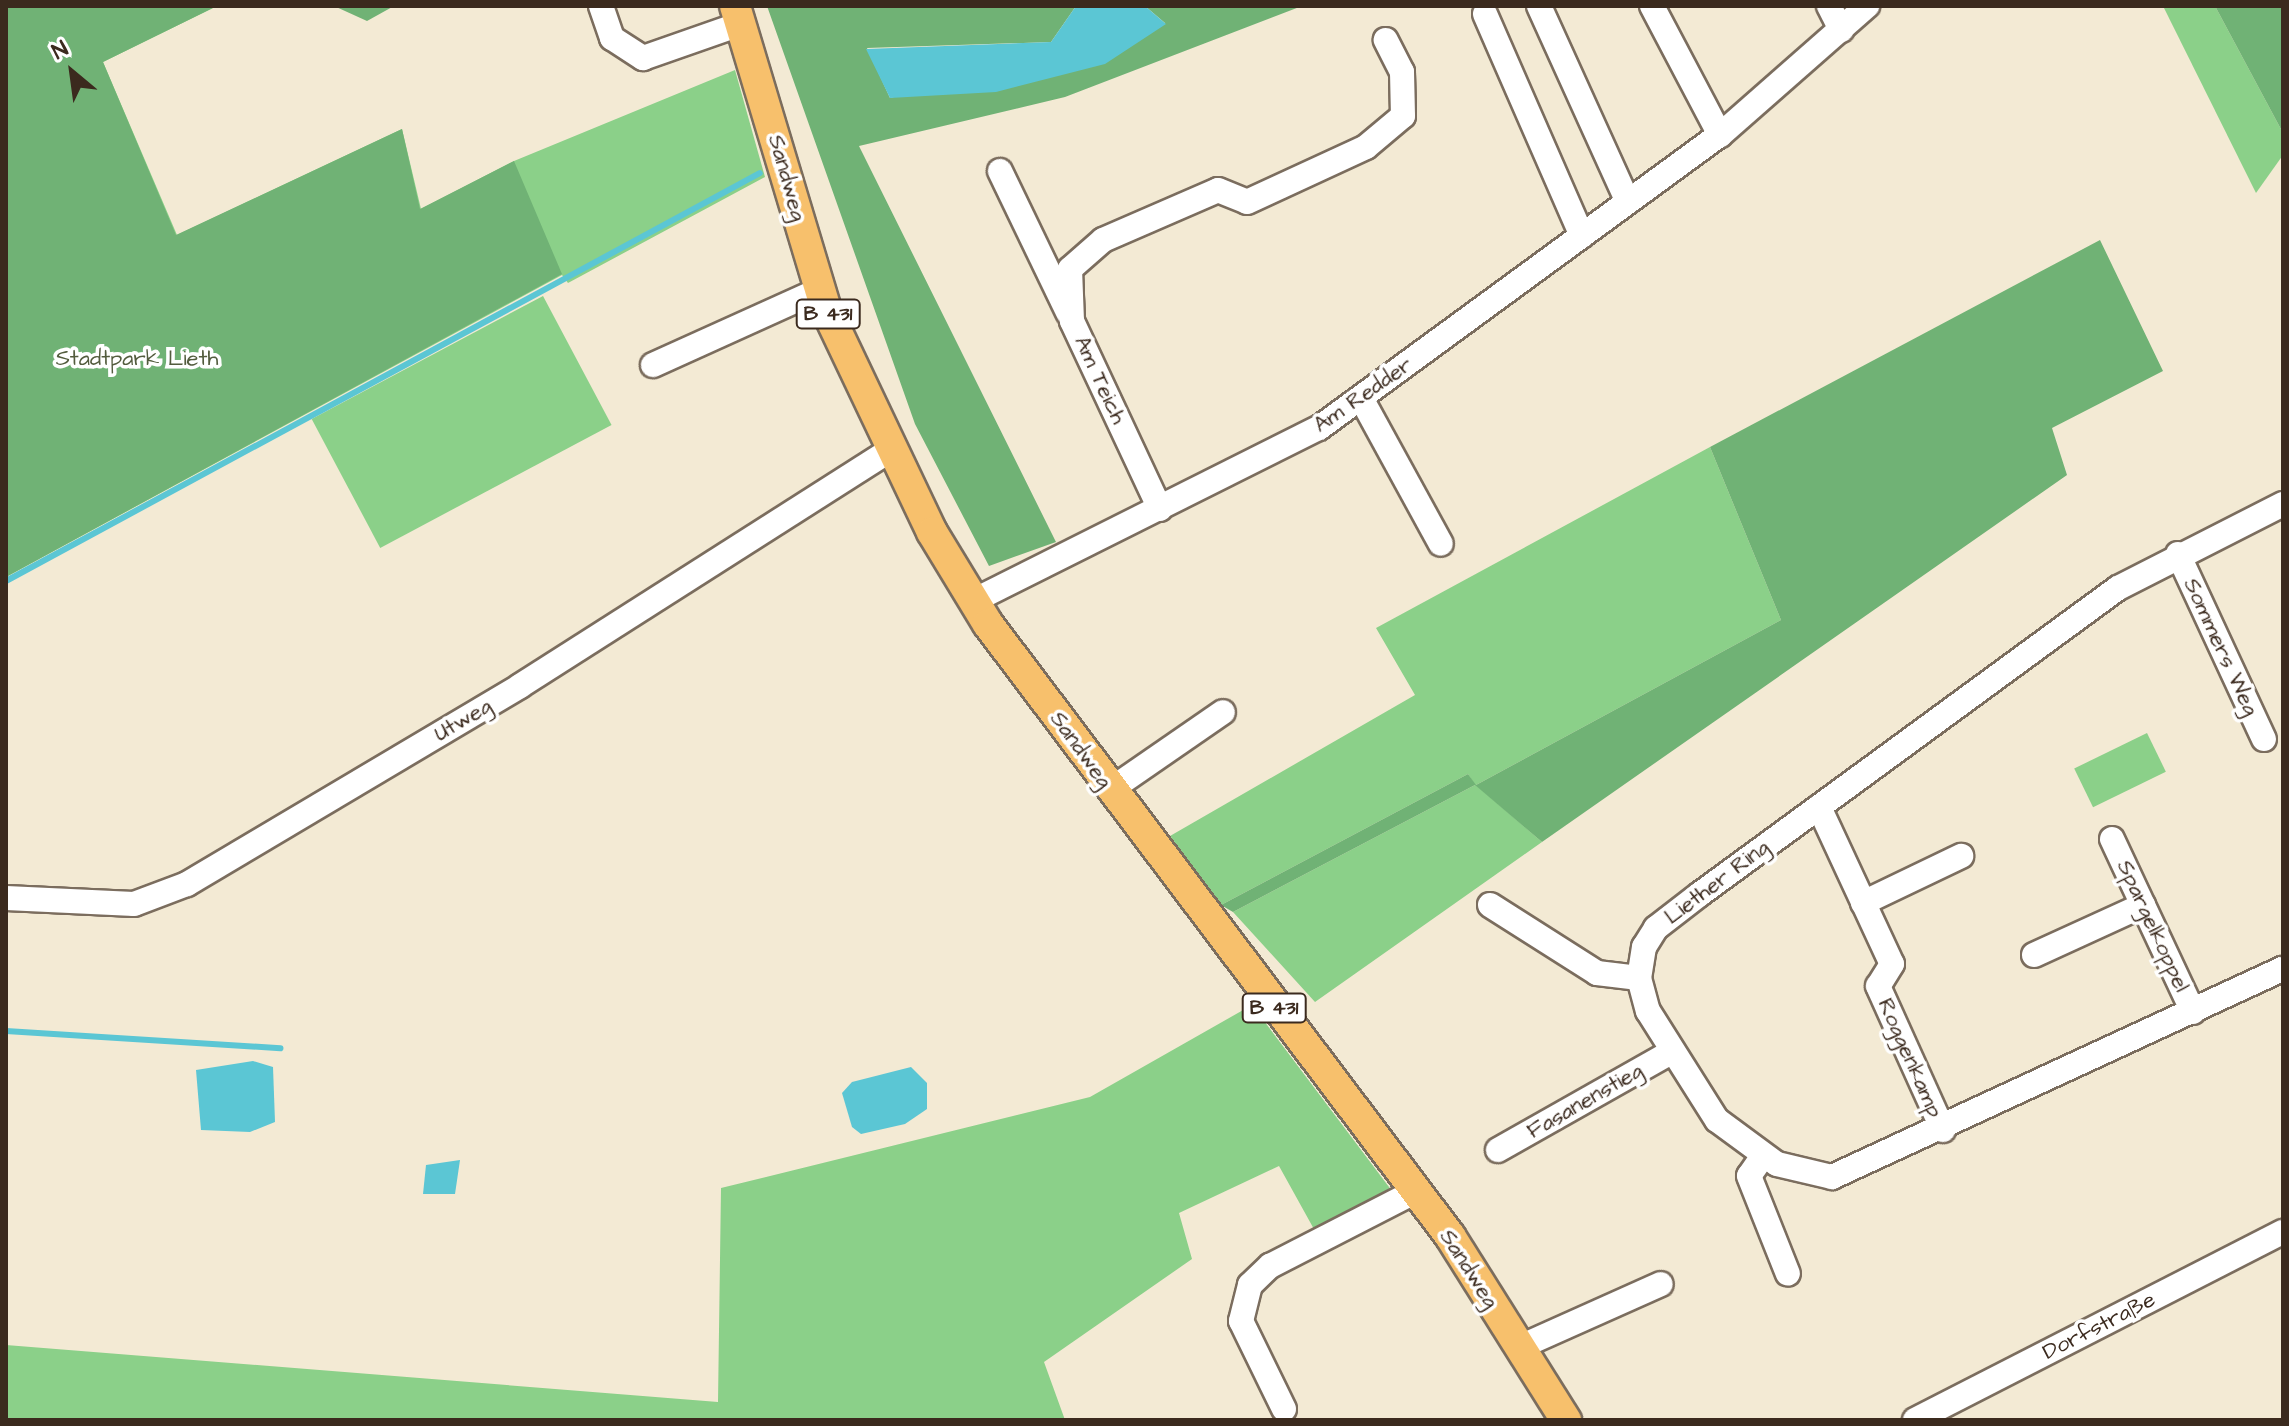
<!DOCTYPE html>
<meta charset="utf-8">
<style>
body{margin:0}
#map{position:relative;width:2289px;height:1426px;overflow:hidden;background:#f3ead4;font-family:"Architects Daughter",sans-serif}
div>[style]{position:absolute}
.green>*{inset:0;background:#8bd089;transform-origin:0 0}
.forest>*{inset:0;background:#70b275}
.water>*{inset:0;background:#5bc6d4}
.stream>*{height:6px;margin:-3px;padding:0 3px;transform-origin:3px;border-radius:3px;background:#5bc6d4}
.roads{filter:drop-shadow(2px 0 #7b6d5e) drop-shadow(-2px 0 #7b6d5e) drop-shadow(0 2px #7b6d5e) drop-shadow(0 -2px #7b6d5e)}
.minor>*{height:24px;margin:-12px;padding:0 12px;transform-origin:12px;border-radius:12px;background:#fff}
.major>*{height:30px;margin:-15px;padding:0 15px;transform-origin:15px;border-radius:15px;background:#f7c06c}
span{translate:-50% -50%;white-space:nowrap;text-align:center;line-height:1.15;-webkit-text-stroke:7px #fff;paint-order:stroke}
.shield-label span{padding:2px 6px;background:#fff;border:2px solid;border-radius:6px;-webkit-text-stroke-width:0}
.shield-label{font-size:20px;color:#3b2a1e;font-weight:700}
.street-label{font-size:22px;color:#3b2a1e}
.park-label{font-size:22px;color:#535c3e}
.frame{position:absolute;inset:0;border:8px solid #3b2a1e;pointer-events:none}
.north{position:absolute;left:32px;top:32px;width:80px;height:80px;-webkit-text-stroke:6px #fff;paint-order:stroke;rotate:331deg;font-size:22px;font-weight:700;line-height:32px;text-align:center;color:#3b2a1e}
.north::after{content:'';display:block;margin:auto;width:28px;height:36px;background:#3b2a1e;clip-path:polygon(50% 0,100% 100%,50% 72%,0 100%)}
</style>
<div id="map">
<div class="green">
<i style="clip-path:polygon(6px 6px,217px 6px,103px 62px,177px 235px,402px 129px,421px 209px,514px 161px,735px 70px,765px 177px,568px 283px,562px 275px,6px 577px)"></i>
<i style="clip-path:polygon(2163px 6px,2215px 6px,2283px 133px,2283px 155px,2256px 193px)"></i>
<i style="left:543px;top:296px;width:146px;height:262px;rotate:62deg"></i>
<i style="clip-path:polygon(1710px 447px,1781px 620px,1476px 785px,1542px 842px,1315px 1002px,1233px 912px,1475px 785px,1468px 774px,1221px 905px,1170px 836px,1415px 695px,1376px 628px)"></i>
<i style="left:2147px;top:733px;width:43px;height:81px;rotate:64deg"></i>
<i style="clip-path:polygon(1252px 1005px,1392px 1191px,1315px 1231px,1279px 1166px,1179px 1213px,1192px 1259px,1044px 1362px,1065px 1420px,6px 1420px,6px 1345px,718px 1402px,721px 1188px,1090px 1097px)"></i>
</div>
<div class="forest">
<i style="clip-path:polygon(6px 6px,217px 6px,103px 62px,176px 235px,402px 129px,420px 209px,514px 161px,562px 274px,6px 577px)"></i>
<i style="clip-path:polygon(334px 6px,394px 6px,367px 21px)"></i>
<i style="clip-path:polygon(767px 6px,1076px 6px,1051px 42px,867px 48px,890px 98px,1165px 23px,1145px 6px,1302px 6px,1065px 97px,859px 146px,1056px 542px,989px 566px,915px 424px)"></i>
<i style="clip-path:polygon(2215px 6px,2283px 6px,2283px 133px)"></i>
<i style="clip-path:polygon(2100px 240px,2163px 371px,2052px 428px,2067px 475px,1542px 842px,1475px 785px,1233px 912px,1221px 905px,1468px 774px,1476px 785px,1781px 620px,1710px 447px)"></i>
</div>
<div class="water">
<i style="clip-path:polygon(1076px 6px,1145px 6px,1166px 24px,1105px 64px,996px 92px,890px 98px,866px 49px,1051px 42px)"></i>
<i style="clip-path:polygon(253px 1061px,273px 1067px,275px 1122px,250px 1132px,201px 1130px,196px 1070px)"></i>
<i style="clip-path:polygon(911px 1067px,927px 1083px,927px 1109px,905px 1124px,861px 1134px,852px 1127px,842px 1093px,852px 1082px)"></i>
<i style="clip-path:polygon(460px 1160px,455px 1194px,423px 1194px,426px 1165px)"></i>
</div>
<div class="stream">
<i style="left:6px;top:581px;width:857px;rotate:-28.42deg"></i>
<i style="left:6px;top:1031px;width:275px;rotate:3.6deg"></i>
</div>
<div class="roads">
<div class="minor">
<i style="left:601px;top:6px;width:34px;rotate:71deg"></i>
<i style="left:612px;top:38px;width:37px;rotate:33deg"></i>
<i style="left:643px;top:58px;width:103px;rotate:-19.3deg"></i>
<i style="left:1539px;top:6px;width:215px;rotate:65.6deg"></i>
<i style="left:1652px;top:6px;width:146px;rotate:62.2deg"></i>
<i style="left:1829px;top:6px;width:27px;rotate:63deg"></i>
<i style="left:1485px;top:14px;width:242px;rotate:66.4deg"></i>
<i style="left:1000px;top:171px;width:157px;rotate:64.3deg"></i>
<i style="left:653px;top:365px;width:182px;rotate:-24.3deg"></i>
<i style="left:1361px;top:398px;width:166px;rotate:61.3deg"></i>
<i style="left:2283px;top:504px;width:185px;rotate:153deg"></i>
<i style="left:2118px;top:588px;width:518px;rotate:143.79deg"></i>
<i style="left:1700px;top:894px;width:56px;rotate:142.3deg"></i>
<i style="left:1656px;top:928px;width:22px;rotate:122deg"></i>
<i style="left:1644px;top:947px;width:31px;rotate:99deg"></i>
<i style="left:1639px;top:978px;width:34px;rotate:75deg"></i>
<i style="left:1648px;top:1011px;width:129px;rotate:57.7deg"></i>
<i style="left:1717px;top:1120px;width:74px;rotate:36.3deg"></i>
<i style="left:1777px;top:1164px;width:57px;rotate:13.3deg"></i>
<i style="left:1832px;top:1177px;width:497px;rotate:-24.8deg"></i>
<i style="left:1160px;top:509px;width:208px;rotate:-115.1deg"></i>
<i style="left:1072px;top:321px;width:52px;rotate:-92.2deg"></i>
<i style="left:1070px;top:269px;width:44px;rotate:-41.3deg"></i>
<i style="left:1103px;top:240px;width:125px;rotate:-23.5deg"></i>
<i style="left:1218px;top:190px;width:31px;rotate:22deg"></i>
<i style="left:1247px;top:202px;width:131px;rotate:-24.8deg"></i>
<i style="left:1366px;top:147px;width:48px;rotate:-40deg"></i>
<i style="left:1403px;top:116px;width:44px;rotate:-91.3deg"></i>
<i style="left:1402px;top:72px;width:36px;rotate:-117deg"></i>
<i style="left:2178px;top:554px;width:204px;rotate:65.1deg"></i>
<i style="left:973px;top:601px;width:387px;rotate:-26.6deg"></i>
<i style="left:1319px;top:428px;width:497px;rotate:-36.2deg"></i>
<i style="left:1720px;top:135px;width:196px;rotate:-41.3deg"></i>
<i style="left:1110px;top:790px;width:137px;rotate:-34.6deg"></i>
<i style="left:1819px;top:807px;width:173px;rotate:65.1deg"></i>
<i style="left:1892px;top:964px;width:26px;rotate:122deg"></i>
<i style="left:1878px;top:986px;width:158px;rotate:65.7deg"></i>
<i style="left:2112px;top:839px;width:191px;rotate:64.9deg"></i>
<i style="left:6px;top:898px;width:128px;rotate:2.7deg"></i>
<i style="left:134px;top:904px;width:57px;rotate:-20.7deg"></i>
<i style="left:187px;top:884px;width:387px;rotate:-30.7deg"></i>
<i style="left:520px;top:686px;width:439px;rotate:-32.5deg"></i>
<i style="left:1863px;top:903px;width:109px;rotate:-25.6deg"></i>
<i style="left:1490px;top:905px;width:127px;rotate:32.4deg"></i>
<i style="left:1597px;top:973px;width:42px;rotate:6.8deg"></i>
<i style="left:2034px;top:955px;width:120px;rotate:-24.6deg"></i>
<i style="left:1498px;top:1150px;width:199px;rotate:-29.5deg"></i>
<i style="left:1763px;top:1156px;width:24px;rotate:125deg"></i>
<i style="left:1749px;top:1176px;width:105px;rotate:68.3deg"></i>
<i style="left:1520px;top:1347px;width:154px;rotate:-24.1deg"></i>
<i style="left:1284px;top:1409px;width:98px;rotate:-116deg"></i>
<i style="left:1241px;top:1321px;width:37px;rotate:-76deg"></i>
<i style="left:1250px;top:1285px;width:28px;rotate:-44deg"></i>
<i style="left:1270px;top:1266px;width:162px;rotate:-27.2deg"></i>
<i style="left:1915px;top:1420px;width:413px;rotate:-27.1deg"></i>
</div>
<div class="major">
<i style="left:735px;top:6px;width:316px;rotate:73.3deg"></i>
<i style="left:826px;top:309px;width:247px;rotate:64.6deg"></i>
<i style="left:932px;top:532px;width:108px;rotate:58.7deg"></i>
<i style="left:988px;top:624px;width:767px;rotate:52.95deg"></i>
<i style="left:1450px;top:1236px;width:218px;rotate:57.8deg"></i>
</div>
</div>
<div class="shield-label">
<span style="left:828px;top:314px">B 431</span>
<span style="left:1274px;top:1008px">B 431</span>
</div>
<div class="street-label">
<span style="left:787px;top:178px;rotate:74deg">Sandweg</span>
<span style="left:1100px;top:380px;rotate:65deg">Am Teich</span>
<span style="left:1363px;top:395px;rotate:-35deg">Am Redder</span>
<span style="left:2221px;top:647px;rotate:65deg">Sommers Weg</span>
<span style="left:463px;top:720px;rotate:-31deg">Utweg</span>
<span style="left:1081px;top:750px;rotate:54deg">Sandweg</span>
<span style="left:1717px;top:882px;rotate:-37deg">Liether Ring</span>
<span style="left:2153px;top:926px;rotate:65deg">Spargelkoppel</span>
<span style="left:1910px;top:1058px;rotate:66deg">Roggenkamp</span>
<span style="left:1585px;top:1101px;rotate:-30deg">Fasanenstieg</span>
<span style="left:1469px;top:1269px;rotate:57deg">Sandweg</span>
<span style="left:2099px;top:1326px;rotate:-27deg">Dorfstraße</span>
</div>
<div class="park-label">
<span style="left:137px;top:359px">Stadtpark Lieth</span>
</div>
<div class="frame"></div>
<div class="north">N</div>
</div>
